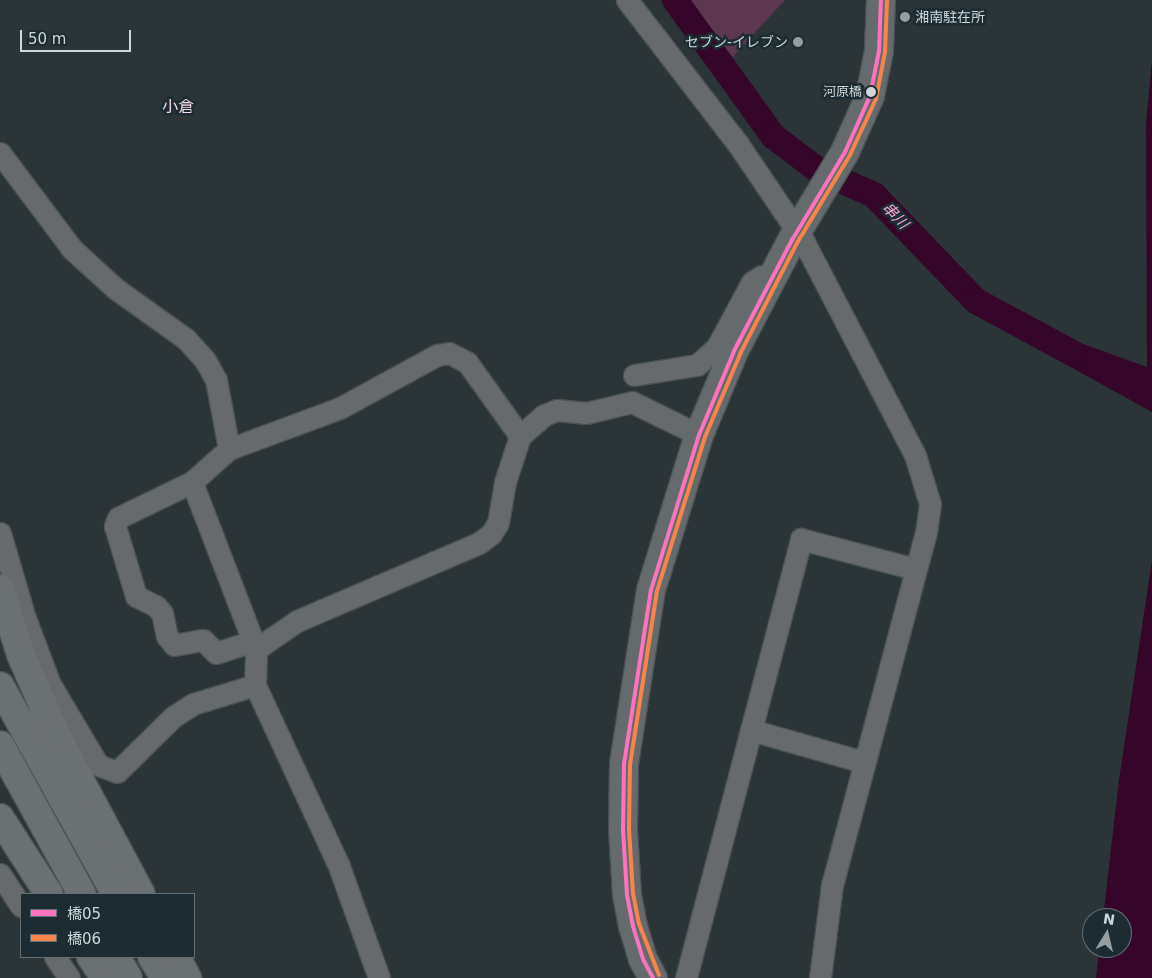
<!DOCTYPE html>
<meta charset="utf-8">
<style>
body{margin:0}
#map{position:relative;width:1152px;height:978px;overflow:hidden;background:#2b3437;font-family:"DejaVu Sans","Noto Sans JP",sans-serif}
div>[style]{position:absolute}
.green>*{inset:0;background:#5d3650}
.water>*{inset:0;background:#350629}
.river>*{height:26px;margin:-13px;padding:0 13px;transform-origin:13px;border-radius:13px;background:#350629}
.roads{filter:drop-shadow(1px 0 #495154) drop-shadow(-1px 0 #495154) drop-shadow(0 1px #495154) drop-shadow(0 -1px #495154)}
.minor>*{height:21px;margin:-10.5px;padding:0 10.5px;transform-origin:10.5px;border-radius:10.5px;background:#666a6b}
.major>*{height:28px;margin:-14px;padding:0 14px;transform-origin:14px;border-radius:14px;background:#656b6d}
.highway>*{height:28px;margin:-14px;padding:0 14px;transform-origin:14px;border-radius:14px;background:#6b7072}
.bus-1>*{height:4px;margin:-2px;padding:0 2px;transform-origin:2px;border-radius:2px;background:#fc73be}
.bus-2>*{height:4px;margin:-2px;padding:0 2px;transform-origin:2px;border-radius:2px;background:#f8844c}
.dots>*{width:14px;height:14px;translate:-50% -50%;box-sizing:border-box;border:2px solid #1c2c32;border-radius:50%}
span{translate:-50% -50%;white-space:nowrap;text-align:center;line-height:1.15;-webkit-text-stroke:5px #1c2c32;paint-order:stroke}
.bus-label{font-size:13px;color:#ced8db}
.right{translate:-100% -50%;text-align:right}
.poi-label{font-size:14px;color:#ced8db}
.left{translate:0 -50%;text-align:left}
.water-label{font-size:15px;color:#fda6dd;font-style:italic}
.quarter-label{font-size:16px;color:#f7daeb}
.legend{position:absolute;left:20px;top:893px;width:175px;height:65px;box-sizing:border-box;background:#1c2c32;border:1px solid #637176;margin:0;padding:6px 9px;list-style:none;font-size:15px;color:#ced8db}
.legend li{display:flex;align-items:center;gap:10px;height:25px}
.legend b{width:25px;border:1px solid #637176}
.north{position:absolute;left:1082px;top:908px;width:50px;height:50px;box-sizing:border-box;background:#1c2c32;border:1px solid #637176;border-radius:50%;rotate:9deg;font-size:14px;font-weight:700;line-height:20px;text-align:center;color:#ced8db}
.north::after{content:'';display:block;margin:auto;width:18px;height:22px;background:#959fa2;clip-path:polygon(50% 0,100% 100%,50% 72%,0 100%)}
.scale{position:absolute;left:20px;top:30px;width:111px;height:22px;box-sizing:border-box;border:2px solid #ced8db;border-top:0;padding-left:6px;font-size:15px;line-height:18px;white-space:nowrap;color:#ced8db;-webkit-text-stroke:4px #1c2c32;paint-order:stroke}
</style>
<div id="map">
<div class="green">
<i style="clip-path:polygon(664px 0,785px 0,725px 65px)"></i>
</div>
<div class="water">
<i style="clip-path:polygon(1152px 60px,1152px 412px,1038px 349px,1047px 331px,1147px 367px,1146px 124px)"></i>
<i style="clip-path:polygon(1152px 560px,1152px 978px,1096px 978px,1099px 948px,1122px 948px,1122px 918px,1103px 918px,1119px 780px)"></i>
</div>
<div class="river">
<i style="left:675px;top:0;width:168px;rotate:54.2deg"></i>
<i style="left:773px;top:136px;width:56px;rotate:37.1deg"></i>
<i style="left:818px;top:170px;width:61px;rotate:24.1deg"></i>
<i style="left:874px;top:195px;width:147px;rotate:46.1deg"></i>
<i style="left:976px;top:301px;width:111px;rotate:28.4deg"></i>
</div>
<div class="roads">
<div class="minor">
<i style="left:627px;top:0;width:182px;rotate:52.4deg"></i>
<i style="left:738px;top:144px;width:116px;rotate:55.9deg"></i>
<i style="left:803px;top:240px;width:242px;rotate:62.5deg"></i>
<i style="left:915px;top:455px;width:51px;rotate:73deg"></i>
<i style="left:930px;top:504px;width:28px;rotate:98deg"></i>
<i style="left:926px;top:532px;width:365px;rotate:104.9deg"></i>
<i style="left:832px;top:885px;width:94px;rotate:97.4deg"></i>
<i style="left:0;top:153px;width:120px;rotate:53.1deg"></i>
<i style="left:72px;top:249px;width:59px;rotate:42.3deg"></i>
<i style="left:116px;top:289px;width:86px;rotate:35.5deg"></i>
<i style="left:186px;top:339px;width:28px;rotate:48deg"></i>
<i style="left:205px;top:360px;width:23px;rotate:61deg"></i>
<i style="left:216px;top:380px;width:70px;rotate:79.3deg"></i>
<i style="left:634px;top:375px;width:64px;rotate:-9deg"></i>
<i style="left:697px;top:365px;width:27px;rotate:-42deg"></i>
<i style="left:717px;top:347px;width:74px;rotate:-61.7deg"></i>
<i style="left:752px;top:282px;width:12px;rotate:-31deg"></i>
<i style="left:762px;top:276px;width:11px"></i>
<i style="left:192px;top:482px;width:82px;rotate:154.1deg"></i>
<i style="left:118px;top:518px;width:9px;rotate:111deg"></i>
<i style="left:115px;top:526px;width:73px;rotate:73.3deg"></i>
<i style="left:136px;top:596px;width:22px;rotate:27deg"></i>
<i style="left:156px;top:606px;width:9px;rotate:49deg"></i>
<i style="left:162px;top:613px;width:24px;rotate:78deg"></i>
<i style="left:167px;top:636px;width:11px;rotate:52deg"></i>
<i style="left:174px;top:645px;width:29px;rotate:-10deg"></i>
<i style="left:203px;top:640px;width:18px;rotate:45deg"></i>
<i style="left:216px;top:653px;width:39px;rotate:-18deg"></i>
<i style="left:0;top:533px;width:89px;rotate:73.6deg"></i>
<i style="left:25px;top:618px;width:71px;rotate:69.3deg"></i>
<i style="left:50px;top:684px;width:94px;rotate:59.3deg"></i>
<i style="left:98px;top:765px;width:20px;rotate:20deg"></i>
<i style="left:117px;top:772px;width:78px;rotate:-44.5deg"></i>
<i style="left:173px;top:717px;width:24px;rotate:-33deg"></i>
<i style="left:193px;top:704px;width:65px;rotate:-17deg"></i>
<i style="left:256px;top:649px;width:50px;rotate:-34.3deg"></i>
<i style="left:297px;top:621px;width:198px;rotate:-23.2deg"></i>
<i style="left:479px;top:543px;width:15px;rotate:-37deg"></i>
<i style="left:491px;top:534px;width:13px;rotate:-58deg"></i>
<i style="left:498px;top:523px;width:42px;rotate:-80.3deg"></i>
<i style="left:505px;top:482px;width:48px;rotate:-71.9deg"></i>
<i style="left:520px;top:436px;width:32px;rotate:-41deg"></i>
<i style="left:544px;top:415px;width:14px;rotate:-21deg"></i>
<i style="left:557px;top:410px;width:29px;rotate:6deg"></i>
<i style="left:586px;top:413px;width:47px;rotate:-13.4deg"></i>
<i style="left:632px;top:402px;width:75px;rotate:26.2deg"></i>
<i style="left:751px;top:730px;width:116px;rotate:15.9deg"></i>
<i style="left:0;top:874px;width:38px;rotate:57deg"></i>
<i style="left:55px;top:957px;width:25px;rotate:56deg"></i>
<i style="left:379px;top:978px;width:119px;rotate:-109.7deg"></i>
<i style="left:339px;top:866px;width:200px;rotate:-114.9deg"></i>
<i style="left:255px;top:685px;width:36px;rotate:-88deg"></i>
<i style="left:256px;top:649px;width:179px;rotate:-111deg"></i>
<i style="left:192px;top:482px;width:50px;rotate:-41.7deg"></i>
<i style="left:229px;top:449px;width:118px;rotate:-20.3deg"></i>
<i style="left:340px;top:408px;width:111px;rotate:-28.7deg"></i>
<i style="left:437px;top:355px;width:12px;rotate:-9deg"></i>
<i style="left:449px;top:353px;width:20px;rotate:27deg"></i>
<i style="left:467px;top:362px;width:91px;rotate:54.4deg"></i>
<i style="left:686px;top:978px;width:454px;rotate:-75.3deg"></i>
<i style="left:801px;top:539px;width:118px;rotate:14.7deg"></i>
</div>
<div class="major">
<i style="left:653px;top:978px;width:21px;rotate:-118deg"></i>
<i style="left:643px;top:959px;width:34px;rotate:-107deg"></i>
<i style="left:633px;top:926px;width:32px;rotate:-101deg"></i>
<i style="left:627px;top:895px;width:66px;rotate:-93.5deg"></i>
<i style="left:623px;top:829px;width:65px;rotate:-89.1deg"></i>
<i style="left:624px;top:764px;width:176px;rotate:-81.2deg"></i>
<i style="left:651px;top:590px;width:162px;rotate:-72.8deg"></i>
<i style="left:699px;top:435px;width:93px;rotate:-67.3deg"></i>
<i style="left:735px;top:349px;width:123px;rotate:-62.4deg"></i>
<i style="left:792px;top:240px;width:103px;rotate:-58.9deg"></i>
<i style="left:845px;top:152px;width:61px;rotate:-65.9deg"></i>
<i style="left:870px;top:96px;width:46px;rotate:-78.7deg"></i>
<i style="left:879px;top:51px;width:51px;rotate:-87.8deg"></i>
</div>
<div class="highway">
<i style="left:0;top:589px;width:69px;rotate:72.3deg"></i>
<i style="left:21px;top:655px;width:87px;rotate:66.4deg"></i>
<i style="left:56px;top:735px;width:180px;rotate:61.9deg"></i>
<i style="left:0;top:686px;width:238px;rotate:60.9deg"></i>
<i style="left:0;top:745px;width:170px;rotate:61.2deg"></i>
<i style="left:0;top:818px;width:90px;rotate:57.2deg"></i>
<i style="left:91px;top:957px;width:25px;rotate:56deg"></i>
<i style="left:116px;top:957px;width:24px;rotate:60deg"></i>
<i style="left:152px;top:957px;width:25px;rotate:58deg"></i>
<i style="left:176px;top:957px;width:24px;rotate:62deg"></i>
</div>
</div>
<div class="bus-1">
<i style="left:653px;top:978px;width:21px;rotate:-118deg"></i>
<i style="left:643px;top:959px;width:34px;rotate:-107deg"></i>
<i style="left:633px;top:926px;width:32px;rotate:-101deg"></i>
<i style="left:627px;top:895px;width:66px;rotate:-93.5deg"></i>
<i style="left:623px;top:829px;width:65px;rotate:-89.1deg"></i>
<i style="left:624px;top:764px;width:176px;rotate:-81.2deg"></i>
<i style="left:651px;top:590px;width:162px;rotate:-72.8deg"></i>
<i style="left:699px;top:435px;width:93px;rotate:-67.3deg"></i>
<i style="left:735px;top:349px;width:123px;rotate:-62.4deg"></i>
<i style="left:792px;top:240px;width:103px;rotate:-58.9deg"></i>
<i style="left:845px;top:152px;width:61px;rotate:-65.9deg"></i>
<i style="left:870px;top:96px;width:46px;rotate:-78.7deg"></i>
<i style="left:879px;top:51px;width:51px;rotate:-87.8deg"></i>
</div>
<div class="bus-2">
<i style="left:659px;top:975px;width:55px;rotate:-111.4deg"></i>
<i style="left:639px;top:924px;width:31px;rotate:-101deg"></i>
<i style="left:633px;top:894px;width:65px;rotate:-93.5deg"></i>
<i style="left:629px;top:829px;width:64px;rotate:-89.1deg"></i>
<i style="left:630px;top:765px;width:176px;rotate:-81.2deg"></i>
<i style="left:657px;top:591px;width:161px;rotate:-72.7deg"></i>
<i style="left:705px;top:437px;width:92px;rotate:-67deg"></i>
<i style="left:741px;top:352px;width:123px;rotate:-62.8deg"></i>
<i style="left:797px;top:243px;width:103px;rotate:-58.9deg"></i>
<i style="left:850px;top:155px;width:62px;rotate:-65.1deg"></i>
<i style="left:876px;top:99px;width:48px;rotate:-79.2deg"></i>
<i style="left:885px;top:52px;width:52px;rotate:-87.8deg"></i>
</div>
<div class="dots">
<i style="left:905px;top:17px;background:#959fa2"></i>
<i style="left:798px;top:42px;background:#959fa2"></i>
<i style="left:871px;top:92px;background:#ced8db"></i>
</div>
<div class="bus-label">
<span class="right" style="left:862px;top:92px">河原橋</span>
</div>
<div class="poi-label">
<span class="left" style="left:915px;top:17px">湘南駐在所</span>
<span class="right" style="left:788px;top:42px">セブン-イレブン</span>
</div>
<div class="water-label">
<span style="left:895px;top:216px;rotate:46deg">串川</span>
</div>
<div class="quarter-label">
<span style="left:178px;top:107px">小倉</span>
</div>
<ul class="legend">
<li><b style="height:6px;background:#fc73be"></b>橋05</li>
<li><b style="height:6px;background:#f8844c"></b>橋06</li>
</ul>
<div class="north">N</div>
<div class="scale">50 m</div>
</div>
